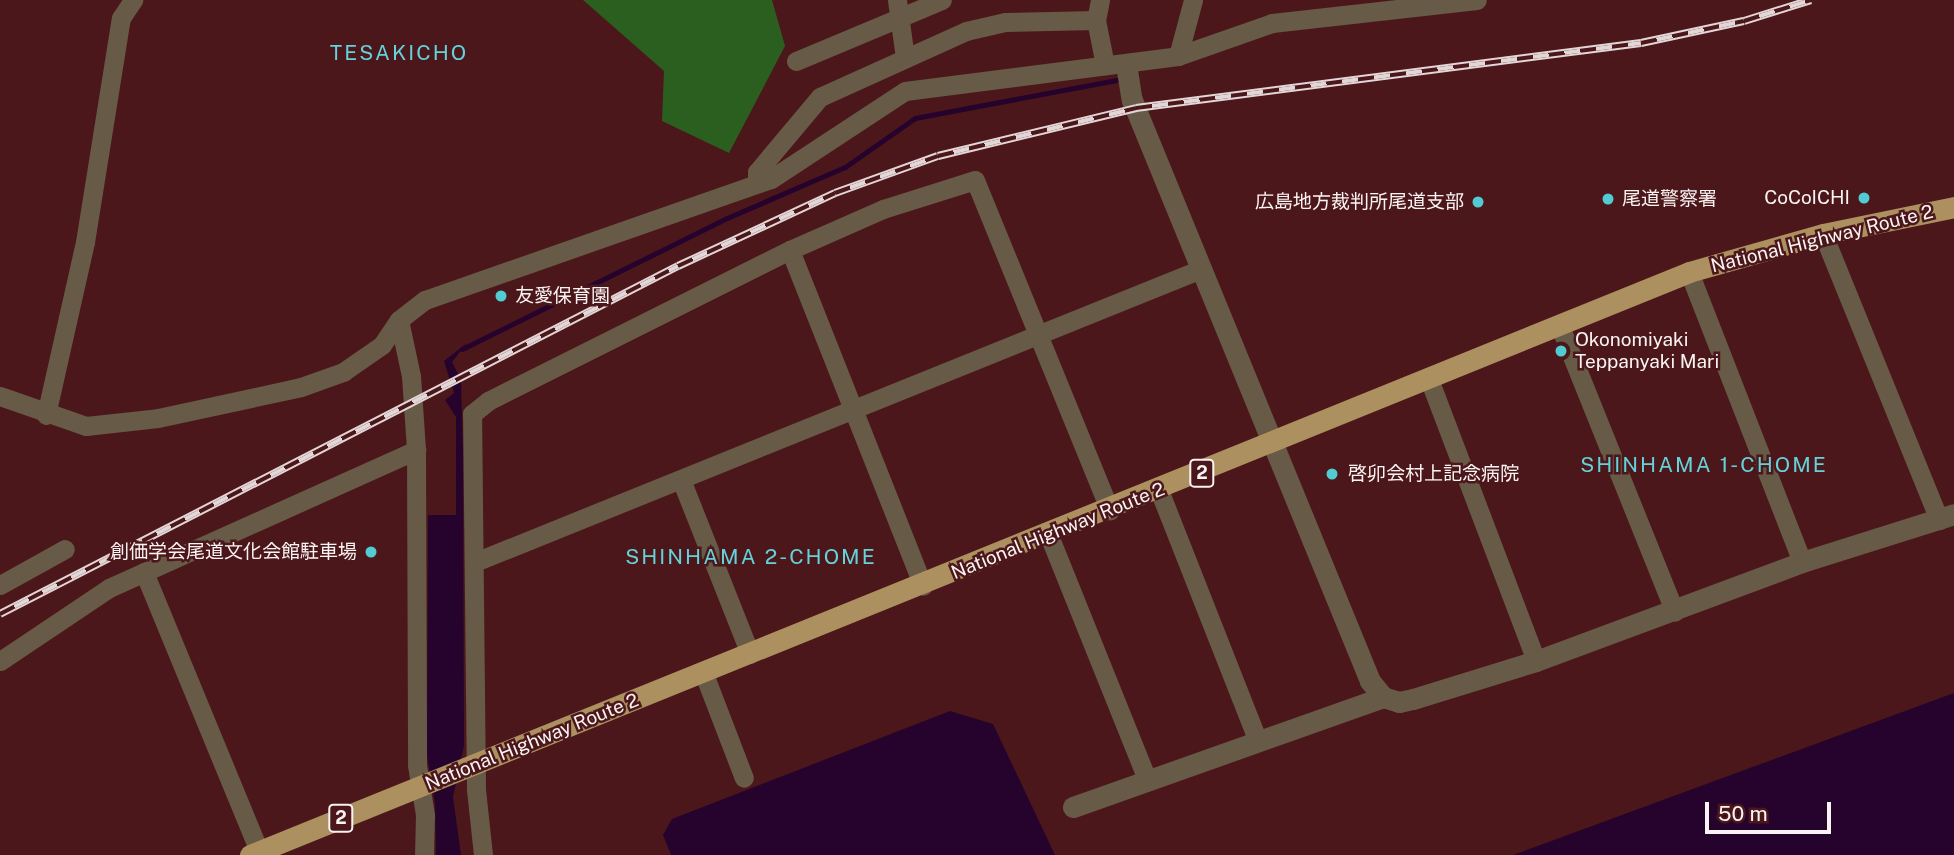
<!DOCTYPE html>
<meta charset="utf-8">
<style>
body{margin:0}
#map{position:relative;width:1954px;height:855px;overflow:hidden;background:#4c171a;font-family:"Public Sans","Noto Sans JP",sans-serif}
div>[style]{position:absolute}
.forest>*{inset:0;background:#2b5f20}
.water>*{inset:0;background:#26032d}
.stream>*{height:5px;margin:-2.5px;padding:0 2.5px;transform-origin:2.5px;border-radius:2.5px;background:#26032d}
.minor>*{height:19px;margin:-9.5px;padding:0 9.5px;transform-origin:9.5px;border-radius:9.5px;background:#675a46}
.tertiary>*{height:21px;margin:-10.5px;padding:0 10.5px;transform-origin:10.5px;border-radius:10.5px;background:#675a46}
.trunk>*{height:21px;margin:-10.5px;padding:0 10.5px;transform-origin:10.5px;border-radius:10.5px;background:#ac9060}
.rail>*{height:8px;margin-top:-4px;transform-origin:0;background:repeating-linear-gradient(90deg,#4c171a 0 16px,#e3d6d7 0 32px);box-sizing:border-box;border-block:2px solid #e3d6d7}
.dots>*{width:19px;height:19px;translate:-50% -50%;box-sizing:border-box;border:4px solid #4c171a;border-radius:50%}
span{translate:-50% -50%;white-space:nowrap;text-align:center;line-height:1.15;-webkit-text-stroke:5px #4c171a;paint-order:stroke}
.shield-label span{padding:2px 5px;background:#4c171a;border:2px solid;border-radius:5px;-webkit-text-stroke-width:0}
.shield-label{font-size:18px;color:#faf3f3;font-weight:700}
.poi-label{font-size:19px;color:#faf3f3}
.right{translate:-100% -50%;text-align:right}
.left{translate:0 -50%;text-align:left}
.street-label{font-size:19px;color:#faf3f3}
.neighbourhood-label{font-size:21px;color:#65d1d8;letter-spacing:2px}
.scale{position:absolute;left:1705px;top:802px;width:126px;height:32px;box-sizing:border-box;border:4px solid #faf3f3;border-top:0;padding-left:9px;font-size:21px;line-height:24px;white-space:nowrap;color:#faf3f3;-webkit-text-stroke:5px #4c171a;paint-order:stroke}
</style>
<div id="map">
<div class="forest">
<i style="clip-path:polygon(583px 0,772px 0,785px 46px,729px 153px,662px 121px,664px 71px)"></i>
</div>
<div class="water">
<i style="clip-path:polygon(467px 343px,452px 362px,461px 380px,463px 453px,464px 746px,453px 797px,461px 855px,436px 855px,435px 804px,427px 756px,428px 515px,456px 515px,456px 417px,445px 400px,454px 393px,444px 361px)"></i>
<i style="clip-path:polygon(1954px 693px,1954px 855px,1513px 855px)"></i>
<i style="clip-path:polygon(950px 711px,993px 724px,1055px 855px,671px 855px,663px 835px,672px 819px)"></i>
</div>
<div class="stream">
<i style="left:462px;top:349px;width:296px;rotate:-26.3deg"></i>
<i style="left:727px;top:218px;width:129px;rotate:-23.4deg"></i>
<i style="left:845px;top:167px;width:85px;rotate:-35deg"></i>
<i style="left:915px;top:118px;width:205px;rotate:-10.7deg"></i>
</div>
<div class="minor">
<i style="left:897px;top:0;width:59px;rotate:82.1deg"></i>
<i style="left:1100px;top:0;width:20px;rotate:101deg"></i>
<i style="left:1096px;top:20px;width:46px;rotate:78.7deg"></i>
<i style="left:1178px;top:56px;width:58px;rotate:-75deg"></i>
<i style="left:796px;top:61px;width:158px;rotate:-22.7deg"></i>
<i style="left:757px;top:183px;width:11px;rotate:-90deg"></i>
<i style="left:757px;top:172px;width:98px;rotate:-50deg"></i>
<i style="left:820px;top:97px;width:160px;rotate:-24.3deg"></i>
<i style="left:966px;top:31px;width:40px;rotate:-13deg"></i>
<i style="left:1005px;top:22px;width:91px;rotate:-1.3deg"></i>
<i style="left:1823px;top:234px;width:309px;rotate:67.9deg"></i>
<i style="left:790px;top:250px;width:361px;rotate:68.4deg"></i>
<i style="left:1689px;top:272px;width:311px;rotate:68.7deg"></i>
<i style="left:399px;top:320px;width:57px;rotate:77.9deg"></i>
<i style="left:411px;top:376px;width:74px;rotate:86.1deg"></i>
<i style="left:416px;top:450px;width:315px;rotate:89.8deg"></i>
<i style="left:417px;top:765px;width:51px;rotate:80.9deg"></i>
<i style="left:425px;top:815px;width:40px;rotate:91.4deg"></i>
<i style="left:1559px;top:324px;width:310px;rotate:68.1deg"></i>
<i style="left:1429px;top:379px;width:302px;rotate:69.2deg"></i>
<i style="left:0;top:396px;width:91px;rotate:19.2deg"></i>
<i style="left:86px;top:426px;width:72px;rotate:-6.3deg"></i>
<i style="left:158px;top:418px;width:146px;rotate:-12.2deg"></i>
<i style="left:301px;top:387px;width:45px;rotate:-19.7deg"></i>
<i style="left:343px;top:372px;width:47px;rotate:-34.7deg"></i>
<i style="left:382px;top:345px;width:30px;rotate:-56deg"></i>
<i style="left:399px;top:320px;width:33px;rotate:-38deg"></i>
<i style="left:425px;top:300px;width:367px;rotate:-19.3deg"></i>
<i style="left:771px;top:179px;width:160px;rotate:-33.3deg"></i>
<i style="left:905px;top:91px;width:275px;rotate:-7.3deg"></i>
<i style="left:1178px;top:56px;width:100px;rotate:-19.3deg"></i>
<i style="left:1272px;top:23px;width:206px;rotate:-6.4deg"></i>
<i style="left:46px;top:415px;width:177px;rotate:-77.3deg"></i>
<i style="left:85px;top:242px;width:227px;rotate:-80.9deg"></i>
<i style="left:121px;top:18px;width:22px;rotate:-56deg"></i>
<i style="left:682px;top:482px;width:185px;rotate:68.4deg"></i>
<i style="left:1159px;top:490px;width:270px;rotate:68.5deg"></i>
<i style="left:1048px;top:533px;width:265px;rotate:68.1deg"></i>
<i style="left:475px;top:562px;width:783px;rotate:-21.98deg"></i>
<i style="left:144px;top:572px;width:302px;rotate:67.6deg"></i>
<i style="left:0;top:585px;width:74px;rotate:-29deg"></i>
<i style="left:0;top:661px;width:131px;rotate:-33.8deg"></i>
<i style="left:109px;top:588px;width:337px;rotate:-24.2deg"></i>
<i style="left:704px;top:674px;width:111px;rotate:69deg"></i>
<i style="left:483px;top:855px;width:66px;rotate:-96.1deg"></i>
<i style="left:476px;top:789px;width:375px;rotate:-90.6deg"></i>
<i style="left:472px;top:414px;width:21px;rotate:-39deg"></i>
<i style="left:488px;top:401px;width:338px;rotate:-26.6deg"></i>
<i style="left:790px;top:250px;width:102px;rotate:-23.8deg"></i>
<i style="left:883px;top:209px;width:96px;rotate:-17.5deg"></i>
<i style="left:975px;top:180px;width:357px;rotate:67.8deg"></i>
</div>
<div class="tertiary">
<i style="left:1126px;top:64px;width:36px;rotate:81deg"></i>
<i style="left:1132px;top:100px;width:628px;rotate:67.72deg"></i>
<i style="left:1370px;top:681px;width:21px;rotate:51deg"></i>
<i style="left:1383px;top:697px;width:17px;rotate:17deg"></i>
<i style="left:1399px;top:702px;width:14px;rotate:-12deg"></i>
<i style="left:1413px;top:699px;width:129px;rotate:-17.2deg"></i>
<i style="left:1536px;top:661px;width:284px;rotate:-20.4deg"></i>
<i style="left:1802px;top:562px;width:159px;rotate:-17.5deg"></i>
<i style="left:1073px;top:807px;width:329px;rotate:-19.5deg"></i>
</div>
<div class="trunk">
<i style="left:250px;top:855px;width:1553px;rotate:-22.05deg"></i>
<i style="left:1689px;top:272px;width:139px;rotate:-15.8deg"></i>
<i style="left:1823px;top:234px;width:134px;rotate:-11.6deg"></i>
</div>
<div class="rail">
<i style="left:0;top:614px;width:762px;rotate:-27.17deg"></i>
<i style="left:678px;top:266px;width:173px;rotate:-24.9deg"></i>
<i style="left:835px;top:193px;width:109px;rotate:-19.8deg"></i>
<i style="left:938px;top:156px;width:204px;rotate:-13.6deg"></i>
<i style="left:1136px;top:108px;width:509px;rotate:-7.33deg"></i>
<i style="left:1641px;top:43px;width:105px;rotate:-12.1deg"></i>
<i style="left:1744px;top:21px;width:70px;rotate:-17.4deg"></i>
</div>
<div class="dots">
<i style="left:1864px;top:198px;background:#51ccd3"></i>
<i style="left:1608px;top:199px;background:#51ccd3"></i>
<i style="left:1478px;top:202px;background:#51ccd3"></i>
<i style="left:501px;top:296px;background:#51ccd3"></i>
<i style="left:1561px;top:351px;background:#51ccd3"></i>
<i style="left:1332px;top:474px;background:#51ccd3"></i>
<i style="left:371px;top:552px;background:#51ccd3"></i>
</div>
<div class="shield-label">
<span style="left:1202px;top:473px">2</span>
<span style="left:341px;top:818px">2</span>
</div>
<div class="poi-label">
<span class="right" style="left:1850px;top:198px">CoCoICHI</span>
<span class="left" style="left:1622px;top:199px">尾道警察署</span>
<span class="right" style="left:1464px;top:202px">広島地方裁判所尾道支部</span>
<span class="left" style="left:515px;top:296px">友愛保育園</span>
<span class="left" style="left:1575px;top:351px">Okonomiyaki<br>Teppanyaki Mari</span>
<span class="left" style="left:1348px;top:474px">啓卯会村上記念病院</span>
<span class="right" style="left:357px;top:552px">創価学会尾道文化会館駐車場</span>
</div>
<div class="street-label">
<span style="left:1822px;top:239px;rotate:-14deg">National Highway Route 2</span>
<span style="left:1058px;top:531px;rotate:-22deg">National Highway Route 2</span>
<span style="left:532px;top:742px;rotate:-22deg">National Highway Route 2</span>
</div>
<div class="neighbourhood-label">
<span style="left:399px;top:53px">TESAKICHO</span>
<span style="left:1704px;top:465px">SHINHAMA 1-CHOME</span>
<span style="left:751px;top:557px">SHINHAMA 2-CHOME</span>
</div>
<div class="scale">50 m</div>
</div>
